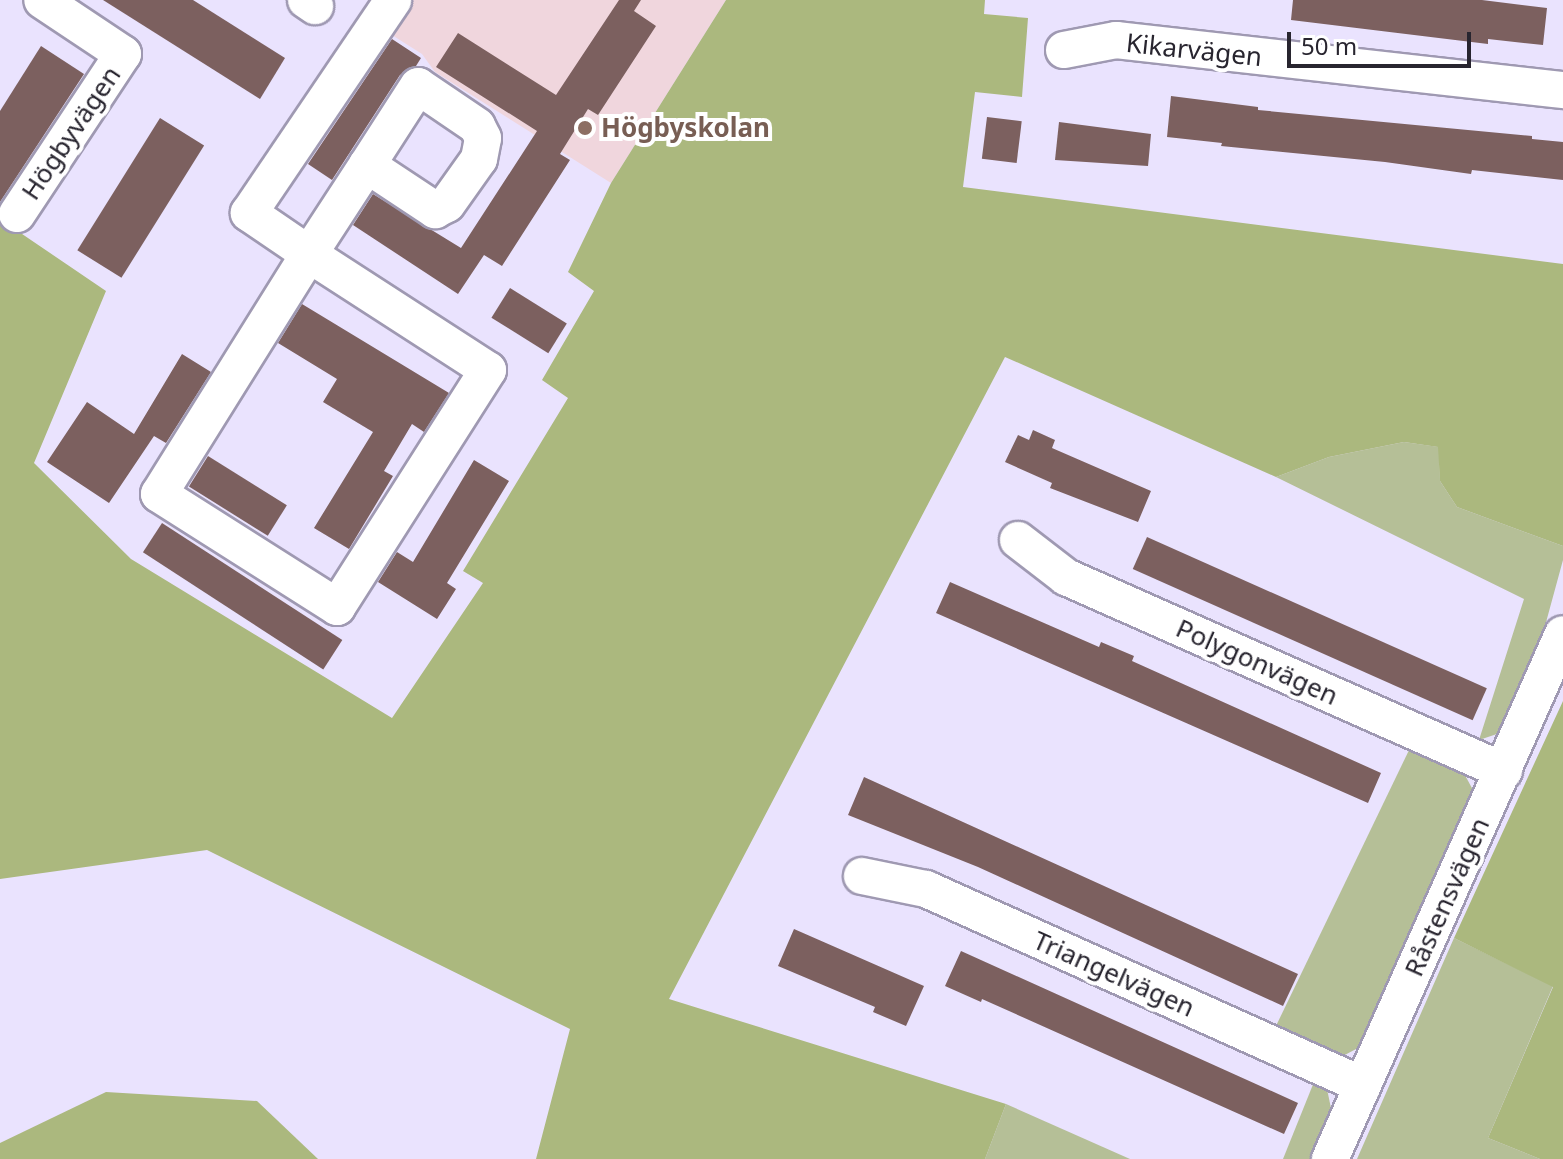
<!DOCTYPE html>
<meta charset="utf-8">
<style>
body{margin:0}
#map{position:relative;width:1563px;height:1159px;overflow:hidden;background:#eae3fe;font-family:"Noto Sans",sans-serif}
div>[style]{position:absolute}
.education>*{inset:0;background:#f0d6dd}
.green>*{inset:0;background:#b5bf97}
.forest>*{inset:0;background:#abb87e}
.building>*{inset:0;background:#7c605f;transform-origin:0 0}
.roads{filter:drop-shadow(2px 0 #9f99b2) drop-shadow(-2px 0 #9f99b2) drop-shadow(0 2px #9f99b2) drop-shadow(0 -2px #9f99b2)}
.minor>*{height:36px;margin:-18px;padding:0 18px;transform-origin:18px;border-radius:18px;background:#fff}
.dots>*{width:22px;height:22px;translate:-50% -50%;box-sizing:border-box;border:4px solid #fff;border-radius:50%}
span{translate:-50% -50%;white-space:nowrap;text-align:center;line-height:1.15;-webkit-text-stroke:8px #fff;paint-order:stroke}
.street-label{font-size:26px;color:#28252f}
.education-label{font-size:26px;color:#785e54;font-weight:700}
.left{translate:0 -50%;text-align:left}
.scale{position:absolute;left:1287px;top:32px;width:184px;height:36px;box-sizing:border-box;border:4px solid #28252f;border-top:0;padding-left:10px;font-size:24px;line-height:28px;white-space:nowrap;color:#28252f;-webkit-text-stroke:6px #fff;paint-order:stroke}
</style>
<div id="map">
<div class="education">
<i style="clip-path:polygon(377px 0,726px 0,611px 183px,435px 72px,422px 54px,365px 18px)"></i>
</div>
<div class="green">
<i style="clip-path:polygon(1404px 442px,1439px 447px,1440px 481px,1457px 507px,1563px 546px,1563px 560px,1542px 637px,1497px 734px,1479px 740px,1524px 599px,1276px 477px,1329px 457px)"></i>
<i style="clip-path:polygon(1411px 746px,1460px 766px,1473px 790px,1358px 1048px,1341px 1057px,1275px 1028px)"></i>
<i style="clip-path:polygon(1454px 938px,1553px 986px,1488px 1138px,1540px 1159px,1357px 1159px)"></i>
<i style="clip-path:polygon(1316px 1077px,1327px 1089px,1332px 1113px,1310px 1159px,1283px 1159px)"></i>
<i style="clip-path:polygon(1006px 1104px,1130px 1159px,985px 1159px)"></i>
</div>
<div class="forest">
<i style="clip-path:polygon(726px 0,985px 0,984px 14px,1028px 18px,1022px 97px,975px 92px,963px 187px,1563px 264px,1563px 546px,1457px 507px,1440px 481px,1438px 447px,1404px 442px,1329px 457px,1276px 477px,1005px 357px,669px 999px,1006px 1104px,985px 1159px,536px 1159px,570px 1029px,207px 850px,0 879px,0 219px,106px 291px,34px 463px,131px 559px,392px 718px,483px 583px,463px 571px,568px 398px,542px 380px,594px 291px,568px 272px,611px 183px)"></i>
<i style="clip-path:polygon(1563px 701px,1563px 1159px,1540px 1159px,1488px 1138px,1553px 987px,1454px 938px)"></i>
<i style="clip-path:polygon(106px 1092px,257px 1101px,318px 1159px,0 1159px,0 1143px)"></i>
</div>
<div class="building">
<i style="clip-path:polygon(103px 0,193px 0,285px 58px,260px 99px)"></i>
<i style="clip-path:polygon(619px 0,641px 0,634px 11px,656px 26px,598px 115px,588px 109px,560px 154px,570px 160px,502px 266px,484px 255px,458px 294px,353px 225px,373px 194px,461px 248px,537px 131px,436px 67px,458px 33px,556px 95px)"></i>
<i style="clip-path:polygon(1293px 0,1482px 0,1547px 8px,1543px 45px,1488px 39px,1488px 44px,1291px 20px)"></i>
<i style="clip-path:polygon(392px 39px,421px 58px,416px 66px,400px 75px,332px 180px,308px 164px)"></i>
<i style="clip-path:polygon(41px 46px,84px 74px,0 202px,0 111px)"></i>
<i style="clip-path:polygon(1171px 96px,1258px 107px,1258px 110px,1532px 136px,1532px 139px,1563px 142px,1563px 180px,1472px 170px,1471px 174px,1385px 162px,1221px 146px,1222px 143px,1167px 137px)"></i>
<i style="left:987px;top:117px;width:35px;height:42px;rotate:7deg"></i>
<i style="left:160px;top:118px;width:52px;height:156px;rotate:32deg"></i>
<i style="clip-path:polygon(1059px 122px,1151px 134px,1148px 166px,1055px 160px)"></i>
<i style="left:510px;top:288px;width:67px;height:35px;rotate:32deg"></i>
<i style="clip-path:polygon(302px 304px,449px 393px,424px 432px,412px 424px,384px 471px,393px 476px,349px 549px,314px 528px,373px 432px,323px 402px,337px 379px,278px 343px)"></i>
<i style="clip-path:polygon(182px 354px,211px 372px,166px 443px,154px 436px,109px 503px,47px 462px,87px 402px,134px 434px)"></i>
<i style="clip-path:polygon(1033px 430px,1055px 440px,1052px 448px,1151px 491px,1138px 522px,1050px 488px,1052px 483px,1005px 462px,1018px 435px,1029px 440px)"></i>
<i style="left:208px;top:456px;width:93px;height:36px;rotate:32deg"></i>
<i style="clip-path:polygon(474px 460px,509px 481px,447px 583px,456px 589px,437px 619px,378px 582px,397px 552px,413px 562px)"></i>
<i style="left:162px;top:523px;width:215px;height:35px;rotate:33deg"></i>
<i style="left:1147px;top:537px;width:372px;height:35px;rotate:24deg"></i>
<i style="clip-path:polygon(950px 582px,1099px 647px,1101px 642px,1134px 656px,1132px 661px,1381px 773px,1368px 803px,936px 613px)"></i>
<i style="clip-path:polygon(864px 777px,1298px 974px,1283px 1006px,978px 867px,848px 815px)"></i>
<i style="clip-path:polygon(794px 929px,924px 986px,906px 1026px,873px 1012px,875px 1007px,778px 966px)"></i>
<i style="clip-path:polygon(961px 951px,1298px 1103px,1284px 1134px,982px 999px,981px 1002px,945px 986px)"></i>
</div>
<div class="roads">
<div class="minor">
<i style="left:306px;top:0;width:11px;rotate:34deg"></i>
<i style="left:1064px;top:50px;width:53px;rotate:-10.9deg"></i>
<i style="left:1116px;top:40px;width:450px;rotate:6.4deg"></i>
<i style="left:367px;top:165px;width:82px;rotate:33.5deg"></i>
<i style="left:435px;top:210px;width:13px;rotate:-27deg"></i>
<i style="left:447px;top:204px;width:55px;rotate:-54.6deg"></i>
<i style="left:479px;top:159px;width:21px;rotate:-79deg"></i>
<i style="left:483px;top:138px;width:13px;rotate:-117deg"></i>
<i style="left:477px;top:126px;width:71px;rotate:-145.9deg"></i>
<i style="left:418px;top:86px;width:94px;rotate:122.8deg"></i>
<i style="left:367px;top:165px;width:106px;rotate:123.1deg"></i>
<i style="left:309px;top:254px;width:283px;rotate:122deg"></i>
<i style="left:159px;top:494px;width:211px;rotate:32.4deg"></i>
<i style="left:337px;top:607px;width:281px;rotate:-57.5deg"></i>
<i style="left:488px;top:370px;width:213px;rotate:-147.1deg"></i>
<i style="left:309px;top:254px;width:73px;rotate:-145.7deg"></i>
<i style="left:249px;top:213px;width:257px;rotate:-55.9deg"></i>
<i style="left:17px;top:214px;width:192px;rotate:-56.5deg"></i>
<i style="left:123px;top:54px;width:97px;rotate:-146.3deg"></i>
<i style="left:1018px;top:540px;width:61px;rotate:37.6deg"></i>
<i style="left:1066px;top:577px;width:479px;rotate:23.9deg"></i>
<i style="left:862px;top:876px;width:65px;rotate:11.5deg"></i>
<i style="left:926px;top:889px;width:479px;rotate:24.2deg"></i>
<i style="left:1330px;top:1159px;width:574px;rotate:-66.07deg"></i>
</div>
</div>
<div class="dots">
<i style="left:585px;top:128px;background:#8d6e63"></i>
</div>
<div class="street-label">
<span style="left:1194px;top:50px;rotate:6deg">Kikarvägen</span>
<span style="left:71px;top:133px;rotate:-56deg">Högbyvägen</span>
<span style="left:1257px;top:662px;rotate:24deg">Polygonvägen</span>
<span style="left:1447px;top:897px;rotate:-66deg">Råstensvägen</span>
<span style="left:1114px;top:974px;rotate:24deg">Triangelvägen</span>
</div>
<div class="education-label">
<span class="left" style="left:601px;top:128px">Högbyskolan</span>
</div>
<div class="scale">50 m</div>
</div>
